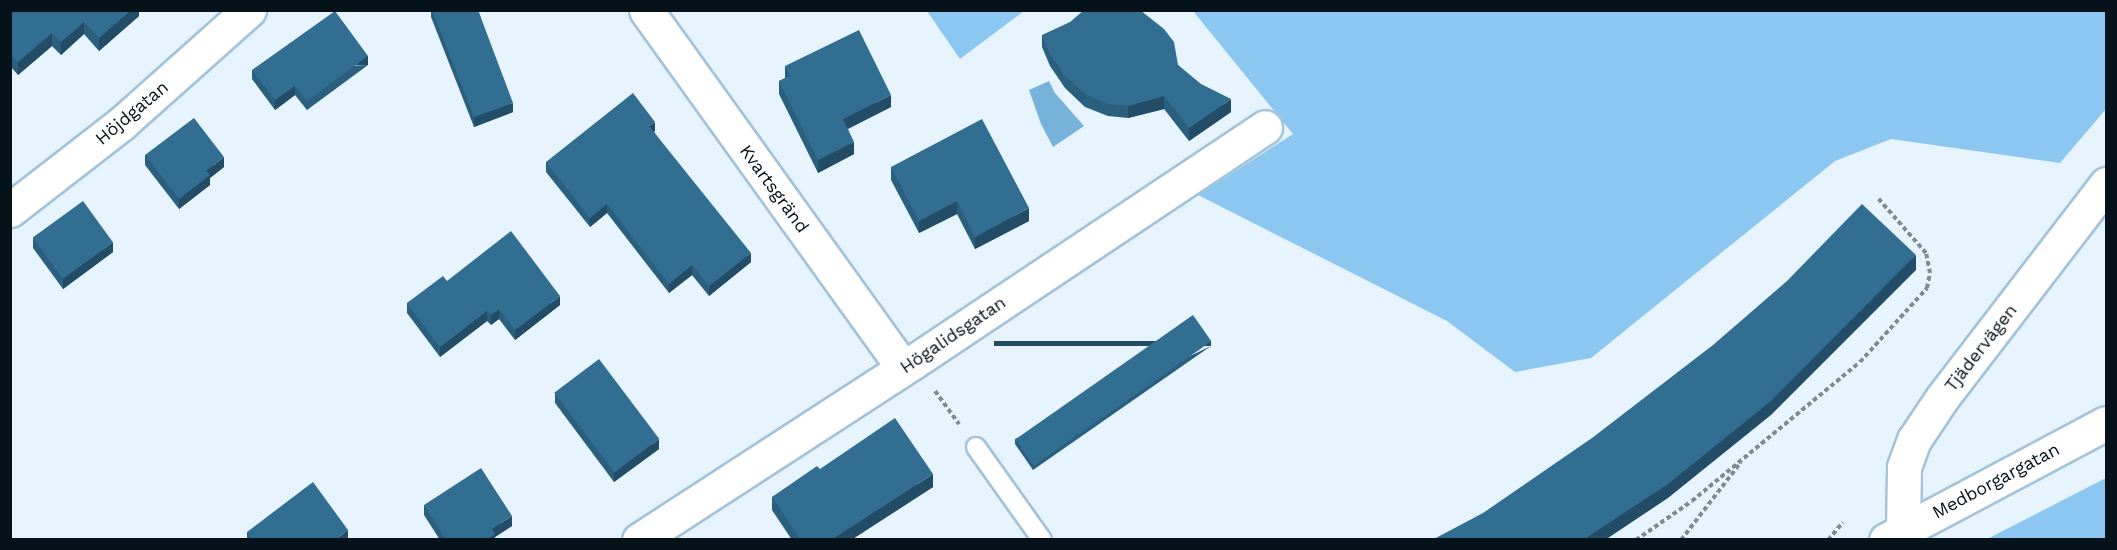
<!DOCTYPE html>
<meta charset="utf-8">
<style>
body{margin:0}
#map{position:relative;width:2117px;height:550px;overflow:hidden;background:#e7f4fe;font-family:"Work Sans",sans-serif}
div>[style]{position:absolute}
.forest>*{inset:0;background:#8bc7f0}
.water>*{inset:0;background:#77b2da}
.path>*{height:4px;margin-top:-2px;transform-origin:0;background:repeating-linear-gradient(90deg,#7e8b94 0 4.5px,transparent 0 7.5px)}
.roads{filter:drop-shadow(2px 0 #a3c4db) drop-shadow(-2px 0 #a3c4db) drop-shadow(0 2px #a3c4db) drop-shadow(0 -2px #a3c4db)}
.lane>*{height:18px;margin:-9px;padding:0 9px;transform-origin:9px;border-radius:9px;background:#fff}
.street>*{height:33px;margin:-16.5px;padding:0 16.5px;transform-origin:16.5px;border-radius:16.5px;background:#fff}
.secondary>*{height:33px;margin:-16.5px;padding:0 16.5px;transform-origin:16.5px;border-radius:16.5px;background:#fff}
.wall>*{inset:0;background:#2b5f7e}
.shaded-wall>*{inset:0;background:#234d66;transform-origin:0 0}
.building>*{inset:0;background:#326e92;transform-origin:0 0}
span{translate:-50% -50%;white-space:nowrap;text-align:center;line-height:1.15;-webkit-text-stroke:5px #fff;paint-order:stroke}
.street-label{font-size:18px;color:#06121a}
.frame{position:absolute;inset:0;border:12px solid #06121a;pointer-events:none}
</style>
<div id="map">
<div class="forest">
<i style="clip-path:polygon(927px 11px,1024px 11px,960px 59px)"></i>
<i style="clip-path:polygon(1193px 11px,2106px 11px,2106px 109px,2060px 163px,1891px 139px,1835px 161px,1591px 358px,1515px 372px,1447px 321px,1198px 195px,1293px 134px)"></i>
<i style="clip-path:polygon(2106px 478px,2106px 539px,1987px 539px)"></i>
</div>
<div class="water">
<i style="clip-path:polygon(1049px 81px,1055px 93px,1084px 126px,1053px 147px,1041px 124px,1029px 90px)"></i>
</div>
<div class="path">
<i style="left:935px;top:391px;width:41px;rotate:54deg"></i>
<i style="left:1636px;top:540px;width:68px;rotate:-34.9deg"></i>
<i style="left:1692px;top:501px;width:218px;rotate:-39.6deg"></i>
<i style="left:1860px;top:362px;width:100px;rotate:-47.8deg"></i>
<i style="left:1927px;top:288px;width:15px;rotate:-79deg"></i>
<i style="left:1930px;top:273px;width:20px;rotate:-101deg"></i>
<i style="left:1926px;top:253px;width:74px;rotate:-131.2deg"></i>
<i style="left:1681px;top:540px;width:98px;rotate:-52.4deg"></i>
<i style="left:1828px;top:540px;width:23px;rotate:-50deg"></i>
</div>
<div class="roads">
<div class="lane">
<i style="left:976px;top:447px;width:114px;rotate:54.6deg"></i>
</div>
<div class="street">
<i style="left:646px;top:10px;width:441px;rotate:54.3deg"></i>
<i style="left:10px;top:210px;width:142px;rotate:-37.8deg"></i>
<i style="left:122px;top:123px;width:170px;rotate:-41.7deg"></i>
<i style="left:1903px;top:531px;width:64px;rotate:-89.1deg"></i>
<i style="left:1904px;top:467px;width:29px;rotate:-70deg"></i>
<i style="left:1914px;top:440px;width:50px;rotate:-56.3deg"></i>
<i style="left:1942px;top:398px;width:270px;rotate:-52.5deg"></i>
<i style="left:639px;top:540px;width:327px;rotate:-33deg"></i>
<i style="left:913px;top:362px;width:423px;rotate:-33.7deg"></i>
</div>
<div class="secondary">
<i style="left:1886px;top:540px;width:249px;rotate:-28deg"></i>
</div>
</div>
<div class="wall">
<i style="clip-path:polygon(10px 10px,139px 10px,139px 16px,99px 51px,84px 34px,61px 55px,52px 46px,18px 75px,10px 66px)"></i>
<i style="clip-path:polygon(431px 10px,478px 10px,513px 112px,474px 127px,431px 17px)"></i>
<i style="clip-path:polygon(1042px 35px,1178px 65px,1231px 112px,1189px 141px,1164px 109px,1128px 118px,1108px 116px,1085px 107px,1065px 88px,1050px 66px,1042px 47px)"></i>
<i style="clip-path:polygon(368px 65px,307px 110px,295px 95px,275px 110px,252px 79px,252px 70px)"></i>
<i style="clip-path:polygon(785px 66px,891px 107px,848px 129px,854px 154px,818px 173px,779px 94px,779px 81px,785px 78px)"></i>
<i style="clip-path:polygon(655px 131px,654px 132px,751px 262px,709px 296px,692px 275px,669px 293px,607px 213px,590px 227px,546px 172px,546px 162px)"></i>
<i style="clip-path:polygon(145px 155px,224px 167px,210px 178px,210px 185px,179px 209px,145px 165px)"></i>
<i style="clip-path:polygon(891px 167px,1029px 221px,975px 249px,957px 214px,919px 233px,891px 180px)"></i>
<i style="clip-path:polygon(33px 238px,113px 252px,63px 289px,33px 248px)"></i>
<i style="clip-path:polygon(447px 281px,560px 305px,515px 340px,499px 319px,491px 325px,487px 321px,440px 357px,407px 313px,407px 303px)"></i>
<i style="clip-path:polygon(1211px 346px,1033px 470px,1015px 444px,1015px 439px)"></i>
<i style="clip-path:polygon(555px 393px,659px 449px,614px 482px,555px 403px)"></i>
<i style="clip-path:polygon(820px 469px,933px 487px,851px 540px,792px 540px,772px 510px,772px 497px)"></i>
<i style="clip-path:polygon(424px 505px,512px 526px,495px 537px,495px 540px,440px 540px,424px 515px)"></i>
<i style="clip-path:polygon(247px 532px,348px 540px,247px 540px)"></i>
</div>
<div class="shaded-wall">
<i style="clip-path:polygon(131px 10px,139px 10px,139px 16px,99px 51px,99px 38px)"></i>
<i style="clip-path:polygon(84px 22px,84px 34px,61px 55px,61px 42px)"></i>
<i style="clip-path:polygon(52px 33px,52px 46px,18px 75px,18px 62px)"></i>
<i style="left:368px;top:56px;width:9px;height:76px;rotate:90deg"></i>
<i style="clip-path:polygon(295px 86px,295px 95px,275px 110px,275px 100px)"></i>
<i style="clip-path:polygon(891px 95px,891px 107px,843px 131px,843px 119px)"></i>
<i style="clip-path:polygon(1164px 96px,1164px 109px,1128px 118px,1128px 106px)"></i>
<i style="clip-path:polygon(1231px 99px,1231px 112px,1189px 141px,1189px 128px)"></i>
<i style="clip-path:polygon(513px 103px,513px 112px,474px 127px,474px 117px)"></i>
<i style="clip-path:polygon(655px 122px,655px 131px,649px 136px,649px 126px)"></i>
<i style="clip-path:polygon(854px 142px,854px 154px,818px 173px,818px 160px)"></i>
<i style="clip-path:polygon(224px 157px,224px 167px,210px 178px,210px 185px,179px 209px,179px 199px,206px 171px)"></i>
<i style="clip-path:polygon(957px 201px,957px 214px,919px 233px,919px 221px)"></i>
<i style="clip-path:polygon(607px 204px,607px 213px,590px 227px,590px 218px)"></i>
<i style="clip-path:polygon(1029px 208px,1029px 221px,975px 249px,975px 237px)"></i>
<i style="clip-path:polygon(113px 242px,113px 252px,63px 289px,63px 279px)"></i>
<i style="clip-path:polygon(751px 253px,751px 262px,709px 296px,709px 286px)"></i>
<i style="clip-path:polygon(1916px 255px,1916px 270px,1771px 415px,1668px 498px,1605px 540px,1583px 540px)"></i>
<i style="clip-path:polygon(692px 265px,692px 275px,669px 293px,669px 284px)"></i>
<i style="clip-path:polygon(560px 296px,560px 305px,515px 340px,515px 330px)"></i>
<i style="clip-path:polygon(499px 309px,499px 319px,491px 325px,491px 315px)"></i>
<i style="clip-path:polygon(487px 311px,487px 321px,440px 357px,440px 347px)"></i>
<i style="left:1211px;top:341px;width:5px;height:217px;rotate:90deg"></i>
<i style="clip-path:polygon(659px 439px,659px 449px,614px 482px,614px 472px)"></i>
<i style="clip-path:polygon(933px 474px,933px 487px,851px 540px,831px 540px)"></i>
<i style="clip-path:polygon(512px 516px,512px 526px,495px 537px,495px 540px,486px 540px,492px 529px)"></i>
<i style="clip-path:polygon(348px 530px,348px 540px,335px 540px)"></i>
</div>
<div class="building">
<i style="clip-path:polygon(10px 10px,131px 10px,99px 38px,84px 22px,61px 42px,52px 33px,18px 62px,10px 54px)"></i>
<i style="clip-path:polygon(432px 10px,478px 10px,513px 103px,474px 117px)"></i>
<i style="clip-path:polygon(1084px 10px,1140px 10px,1164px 29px,1174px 42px,1178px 65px,1201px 84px,1231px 99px,1189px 128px,1164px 96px,1128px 106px,1108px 104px,1085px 94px,1065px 76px,1050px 54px,1042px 35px,1070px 22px)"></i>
<i style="clip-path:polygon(335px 11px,368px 56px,307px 101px,295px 86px,275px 100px,252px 70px)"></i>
<i style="clip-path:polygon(859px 30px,891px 95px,843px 119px,854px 142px,818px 160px,779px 81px,790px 76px,785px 66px)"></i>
<i style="clip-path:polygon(633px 93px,655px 122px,649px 126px,751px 253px,709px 286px,692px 265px,669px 284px,607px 204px,590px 218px,546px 162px)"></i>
<i style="clip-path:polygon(194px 118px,224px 157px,206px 171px,210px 175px,179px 199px,145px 155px)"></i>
<i style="clip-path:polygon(982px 119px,1029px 208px,975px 237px,957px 201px,919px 221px,891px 167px)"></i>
<i style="left:83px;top:201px;width:51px;height:62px;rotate:54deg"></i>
<i style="clip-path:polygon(1862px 204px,1916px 255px,1771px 401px,1668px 484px,1583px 540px,1432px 540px,1483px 513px,1592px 438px,1713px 345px,1787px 281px)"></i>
<i style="clip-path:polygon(511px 231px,560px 296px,515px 330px,499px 309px,491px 315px,487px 311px,440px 347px,407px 303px,443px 276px,447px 281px)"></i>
<i style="left:1193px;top:315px;width:32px;height:217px;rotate:55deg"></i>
<i style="left:599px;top:359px;width:100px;height:56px;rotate:53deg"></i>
<i style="clip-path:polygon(895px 418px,933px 474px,831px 540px,801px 540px,772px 497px,817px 466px,820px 469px)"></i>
<i style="clip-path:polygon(481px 468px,512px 516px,492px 529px,495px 534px,486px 540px,446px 540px,424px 505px)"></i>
<i style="clip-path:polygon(313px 482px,348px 530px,335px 540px,252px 540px,247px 532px)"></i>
</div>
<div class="street-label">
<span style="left:132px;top:113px;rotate:-40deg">Höjdgatan</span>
<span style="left:774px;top:189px;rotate:54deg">Kvartsgränd</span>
<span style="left:953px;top:335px;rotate:-34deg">Högalidsgatan</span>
<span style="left:1981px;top:348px;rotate:-52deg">Tjädervägen</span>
<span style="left:1996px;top:481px;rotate:-28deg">Medborgargatan</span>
</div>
<div class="frame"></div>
</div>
